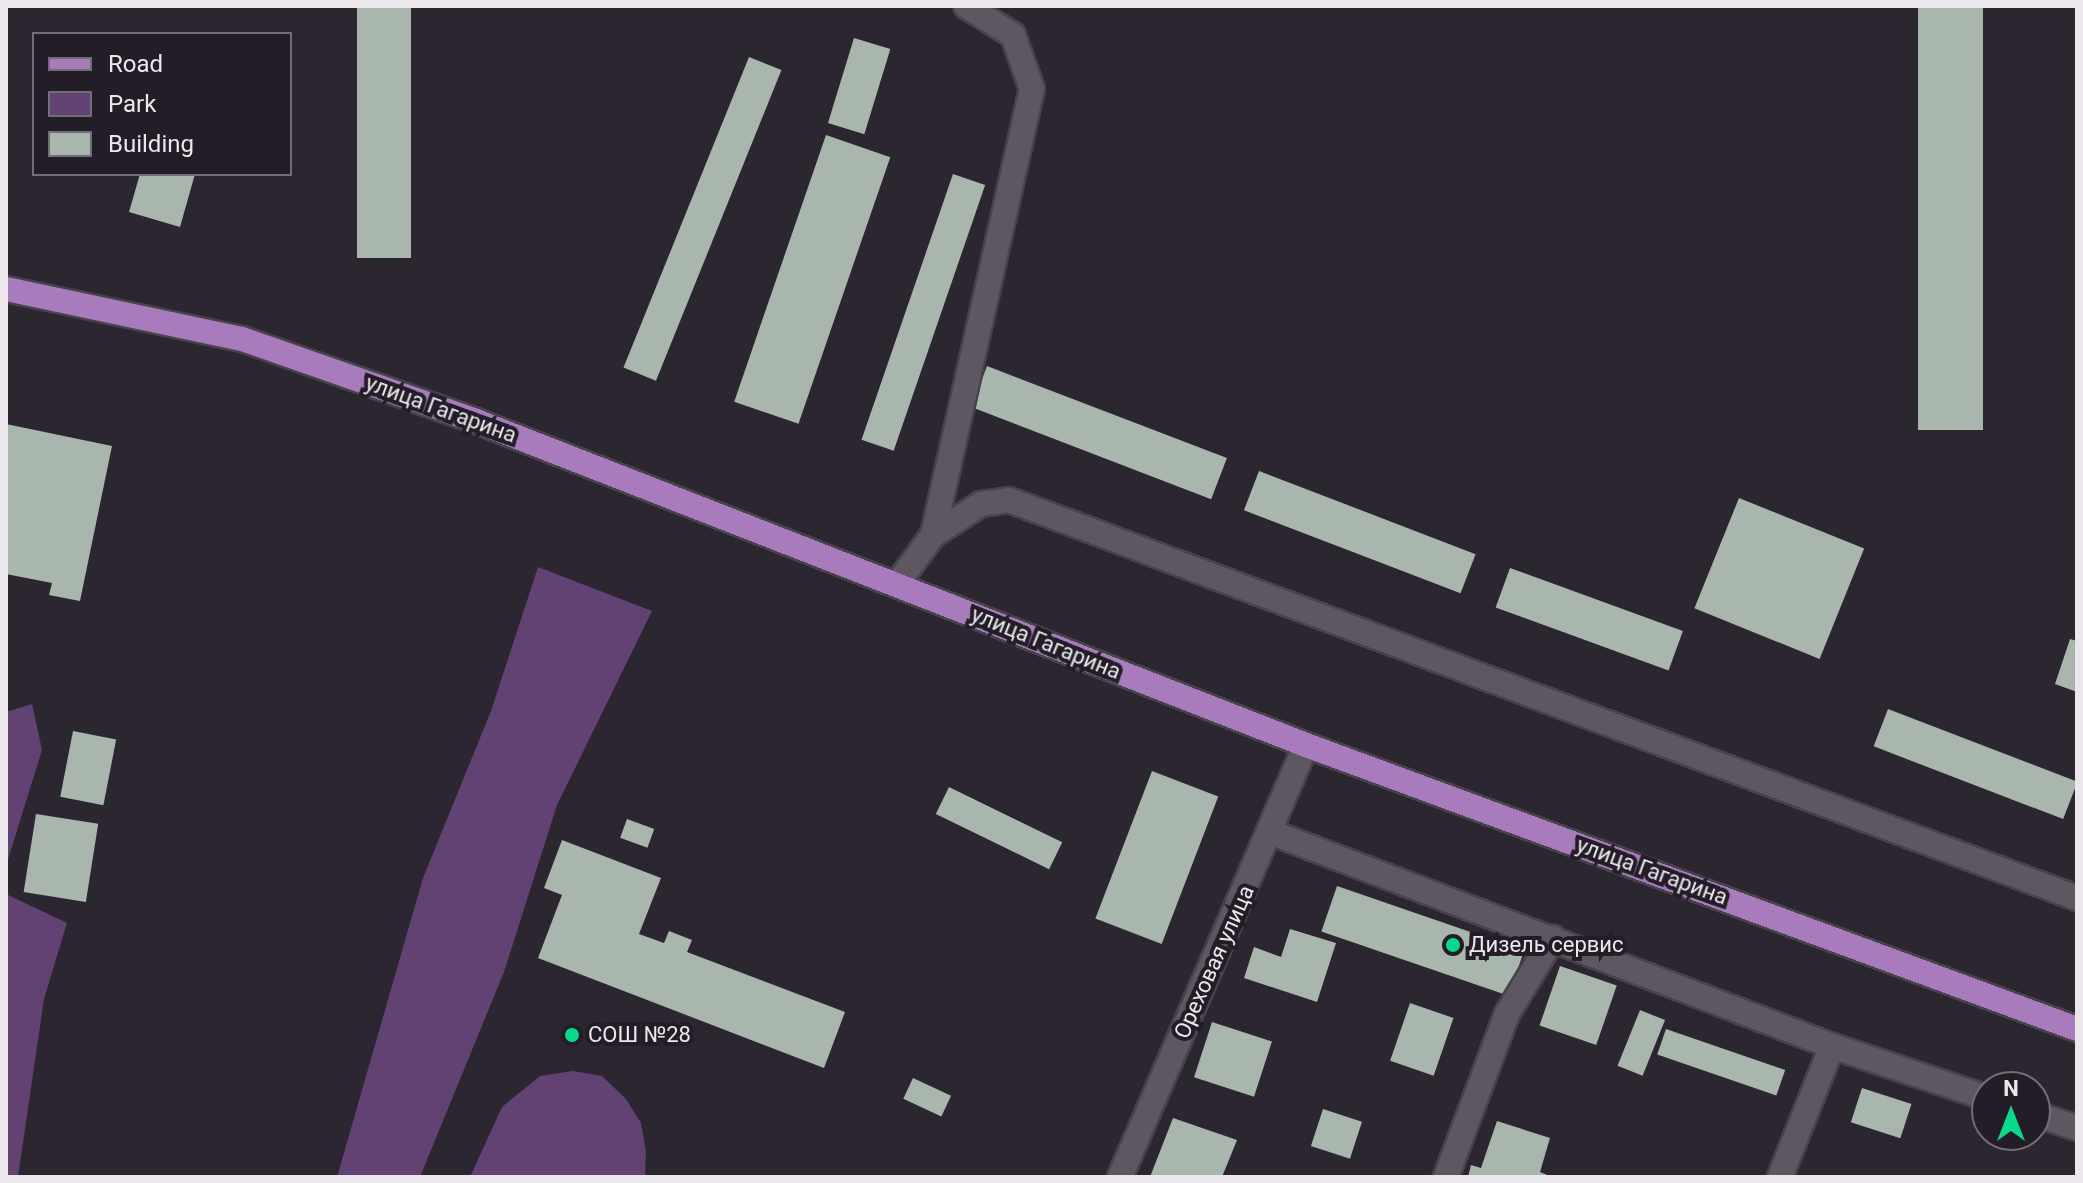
<!DOCTYPE html>
<meta charset="utf-8">
<style>
body{margin:0}
#map{position:relative;width:2083px;height:1183px;overflow:hidden;background:#2c2630;font-family:Roboto,sans-serif}
div>[style]{position:absolute}
.green>*{inset:0;background:#624173}
.building>*{inset:0;background:#a9b6ae;transform-origin:0 0}
.roads{filter:drop-shadow(2px 0 #48434b) drop-shadow(-2px 0 #48434b) drop-shadow(0 2px #48434b) drop-shadow(0 -2px #48434b)}
.minor>*{height:24px;margin:-12px;padding:0 12px;transform-origin:12px;border-radius:12px;background:#5e5761}
.major>*{height:24px;margin:-12px;padding:0 12px;transform-origin:12px;border-radius:12px;background:#a77bbc}
.dots>*{width:22px;height:22px;translate:-50% -50%;box-sizing:border-box;border:4px solid #221d26;border-radius:50%}
span{translate:-50% -50%;white-space:nowrap;text-align:center;line-height:1.15;-webkit-text-stroke:8px #221d26;paint-order:stroke}
.street-label{font-size:22px;color:#ebe7ed}
.poi-label{font-size:22px;color:#ebe7ed}
.left{translate:0 -50%;text-align:left}
.frame{position:absolute;inset:0;border:8px solid #ebe7ed;pointer-events:none}
.legend{position:absolute;left:32px;top:32px;width:260px;height:144px;box-sizing:border-box;background:#221d26;border:2px solid #726e76;margin:0;padding:10px 14px;list-style:none;font-size:24px;color:#ebe7ed}
.legend li{display:flex;align-items:center;gap:16px;height:40px}
.legend b{width:40px;border:2px solid #726e76}
.north{position:absolute;left:1971px;top:1071px;width:80px;height:80px;box-sizing:border-box;background:#221d26;border:2px solid #726e76;border-radius:50%;rotate:0deg;font-size:22px;font-weight:700;line-height:32px;text-align:center;color:#ebe7ed}
.north::after{content:'';display:block;margin:auto;width:28px;height:36px;background:#0ad98b;clip-path:polygon(50% 0,100% 100%,50% 72%,0 100%)}
</style>
<div id="map">
<div class="green">
<i style="clip-path:polygon(538px 567px,652px 611px,557px 805px,504px 972px,420px 1177px,337px 1177px,423px 878px,491px 711px)"></i>
<i style="clip-path:polygon(32px 704px,42px 750px,6px 866px,6px 712px)"></i>
<i style="clip-path:polygon(6px 894px,67px 923px,44px 999px,18px 1177px,6px 1177px)"></i>
<i style="clip-path:polygon(573px 1071px,602px 1076px,626px 1099px,641px 1123px,646px 1152px,645px 1177px,470px 1177px,502px 1107px,540px 1076px)"></i>
</div>
<div class="building">
<i style="left:357px;top:6px;width:54px;height:252px"></i>
<i style="left:1918px;top:6px;width:65px;height:424px"></i>
<i style="left:854px;top:38px;width:38px;height:89px;rotate:17deg"></i>
<i style="left:749px;top:57px;width:35px;height:335px;rotate:22deg"></i>
<i style="left:826px;top:135px;width:68px;height:282px;rotate:19deg"></i>
<i style="clip-path:polygon(140px 174px,195px 174px,180px 227px,129px 212px)"></i>
<i style="left:953px;top:174px;width:34px;height:281px;rotate:19deg"></i>
<i style="left:987px;top:366px;width:257px;height:44px;rotate:21deg"></i>
<i style="clip-path:polygon(6px 424px,112px 446px,80px 601px,49px 595px,52px 583px,6px 574px)"></i>
<i style="left:1259px;top:471px;width:232px;height:42px;rotate:21deg"></i>
<i style="left:1739px;top:498px;width:135px;height:119px;rotate:22deg"></i>
<i style="left:1510px;top:568px;width:184px;height:42px;rotate:20deg"></i>
<i style="clip-path:polygon(2070px 639px,2077px 641px,2077px 692px,2055px 684px)"></i>
<i style="left:1888px;top:709px;width:203px;height:40px;rotate:21deg"></i>
<i style="left:73px;top:731px;width:44px;height:67px;rotate:11deg"></i>
<i style="left:1152px;top:771px;width:71px;height:158px;rotate:21deg"></i>
<i style="left:949px;top:787px;width:126px;height:30px;rotate:26deg"></i>
<i style="left:36px;top:814px;width:63px;height:79px;rotate:9deg"></i>
<i style="left:627px;top:819px;width:29px;height:20px;rotate:20deg"></i>
<i style="clip-path:polygon(562px 840px,661px 878px,639px 934px,664px 943px,669px 931px,692px 940px,687px 952px,845px 1012px,824px 1068px,538px 958px,562px 895px,544px 888px)"></i>
<i style="left:1337px;top:886px;width:198px;height:48px;rotate:19deg"></i>
<i style="clip-path:polygon(1290px 929px,1336px 943px,1317px 1002px,1244px 978px,1254px 947px,1281px 957px)"></i>
<i style="left:1560px;top:966px;width:60px;height:63px;rotate:19deg"></i>
<i style="left:1410px;top:1003px;width:46px;height:61px;rotate:19deg"></i>
<i style="left:1640px;top:1010px;width:27px;height:60px;rotate:22deg"></i>
<i style="left:1212px;top:1022px;width:63px;height:58px;rotate:18deg"></i>
<i style="left:1666px;top:1029px;width:126px;height:27px;rotate:19deg"></i>
<i style="left:913px;top:1078px;width:42px;height:23px;rotate:25deg"></i>
<i style="left:1862px;top:1088px;width:52px;height:36px;rotate:18deg"></i>
<i style="left:1323px;top:1109px;width:41px;height:39px;rotate:18deg"></i>
<i style="clip-path:polygon(1173px 1118px,1237px 1140px,1222px 1177px,1150px 1177px)"></i>
<i style="clip-path:polygon(1497px 1121px,1550px 1138px,1540px 1172px,1552px 1177px,1468px 1177px,1471px 1165px,1481px 1168px)"></i>
</div>
<div class="roads">
<div class="minor">
<i style="left:933px;top:535px;width:57px;rotate:-32.9deg"></i>
<i style="left:981px;top:504px;width:28px;rotate:-8deg"></i>
<i style="left:1009px;top:500px;width:1140px;rotate:20.44deg"></i>
<i style="left:897px;top:584px;width:61px;rotate:-53.7deg"></i>
<i style="left:933px;top:535px;width:457px;rotate:-77.5deg"></i>
<i style="left:1032px;top:89px;width:57px;rotate:-109.4deg"></i>
<i style="left:1013px;top:35px;width:55px;rotate:-148.3deg"></i>
<i style="left:1270px;top:832px;width:601px;rotate:20.85deg"></i>
<i style="left:1832px;top:1046px;width:163px;rotate:18.5deg"></i>
<i style="left:2035px;top:1114px;width:44px;rotate:18.4deg"></i>
<i style="left:1120px;top:1177px;width:470px;rotate:-66.7deg"></i>
<i style="left:1446px;top:1177px;width:174px;rotate:-69.5deg"></i>
<i style="left:1507px;top:1014px;width:89px;rotate:-58.8deg"></i>
<i style="left:1780px;top:1177px;width:141px;rotate:-68.3deg"></i>
</div>
<div class="major">
<i style="left:6px;top:289px;width:241px;rotate:12deg"></i>
<i style="left:242px;top:339px;width:248px;rotate:19.3deg"></i>
<i style="left:476px;top:421px;width:891px;rotate:21.32deg"></i>
<i style="left:1306px;top:745px;width:822px;rotate:20.22deg"></i>
</div>
</div>
<div class="dots">
<i style="left:1453px;top:945px;background:#0ad98b"></i>
<i style="left:572px;top:1035px;background:#0ad98b"></i>
</div>
<div class="street-label">
<span style="left:441px;top:409px;rotate:20deg">улица Гагарина</span>
<span style="left:1046px;top:643px;rotate:22deg">улица Гагарина</span>
<span style="left:1652px;top:871px;rotate:20deg">улица Гагарина</span>
<span style="left:1214px;top:962px;rotate:-66deg">Ореховая улица</span>
</div>
<div class="poi-label">
<span class="left" style="left:1469px;top:945px">Дизель сервис</span>
<span class="left" style="left:588px;top:1035px">СОШ №28</span>
</div>
<div class="frame"></div>
<ul class="legend">
<li><b style="height:10px;background:#a77bbc"></b>Road</li>
<li><b style="height:22px;background:#624173"></b>Park</li>
<li><b style="height:22px;background:#a9b6ae"></b>Building</li>
</ul>
<div class="north">N</div>
</div>
